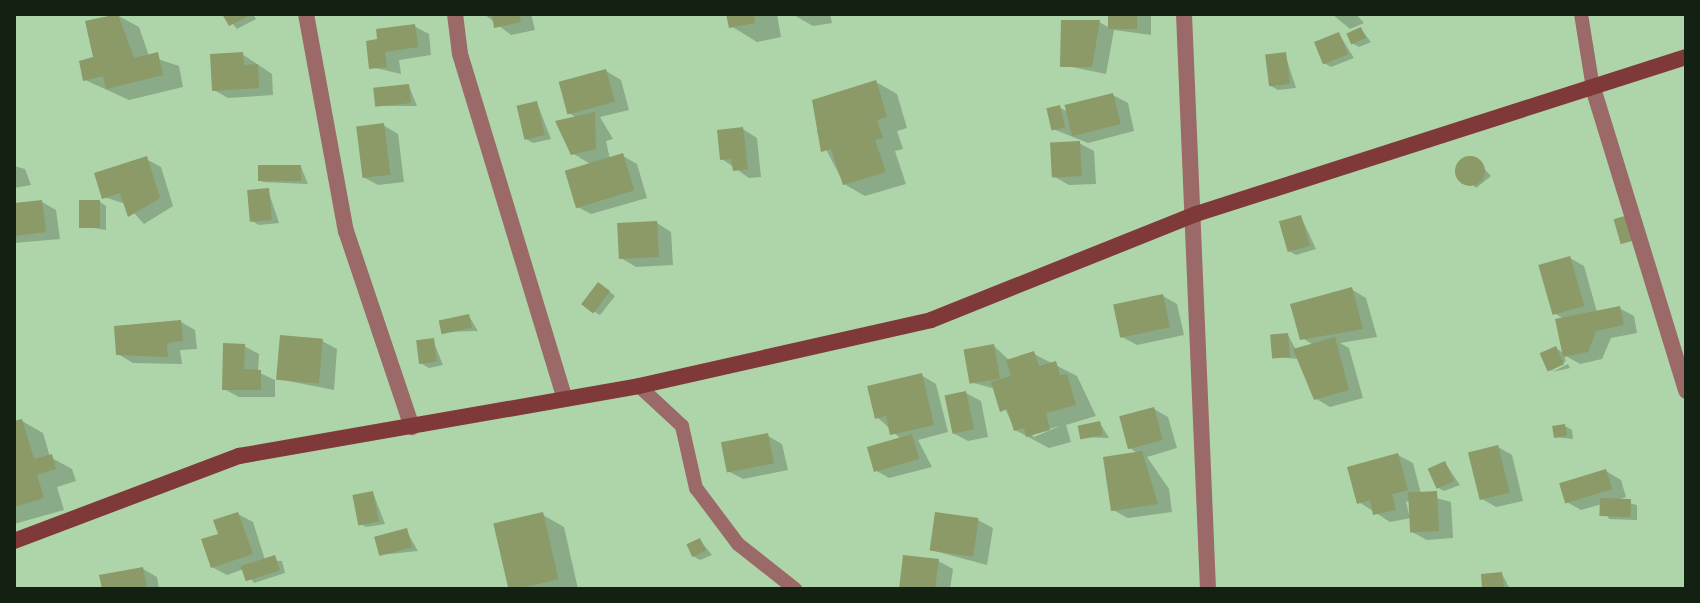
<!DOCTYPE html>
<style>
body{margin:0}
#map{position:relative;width:1700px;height:603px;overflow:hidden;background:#aed5a9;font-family:"Exo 2",sans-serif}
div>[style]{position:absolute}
.shadow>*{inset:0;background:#0003}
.building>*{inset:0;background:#8b9a67;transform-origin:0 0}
.round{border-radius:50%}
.lane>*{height:14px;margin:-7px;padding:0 7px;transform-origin:7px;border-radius:7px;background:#9b6967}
.street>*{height:16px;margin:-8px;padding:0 8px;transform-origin:8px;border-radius:8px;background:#9b6967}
.secondary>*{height:16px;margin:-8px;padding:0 8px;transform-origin:8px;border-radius:8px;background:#7f3939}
span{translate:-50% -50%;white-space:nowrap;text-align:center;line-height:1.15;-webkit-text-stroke:6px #dcf0d9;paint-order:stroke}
.frame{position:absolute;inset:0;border:16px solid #122111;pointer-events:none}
</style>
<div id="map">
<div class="shadow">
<i style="clip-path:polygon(224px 14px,253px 14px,256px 19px,237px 29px)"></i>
<i style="clip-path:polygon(484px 14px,531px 14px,535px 30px,511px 35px)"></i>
<i style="clip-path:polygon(728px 14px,777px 14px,781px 37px,757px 42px,731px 26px)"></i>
<i style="clip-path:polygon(792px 14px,830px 14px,832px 23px,813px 26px)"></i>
<i style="clip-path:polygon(1110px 14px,1151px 14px,1151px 35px,1114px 30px,1106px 74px,1062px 65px,1099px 22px,1110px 28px)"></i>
<i style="clip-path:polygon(1332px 14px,1356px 14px,1364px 23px,1350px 29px)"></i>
<i style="clip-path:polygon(117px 15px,139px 27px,149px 56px,179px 66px,183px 87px,129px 100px,85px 80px)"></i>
<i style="clip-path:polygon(414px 26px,429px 34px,431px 55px,399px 60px,401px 74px,371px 67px,368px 43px)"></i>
<i style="clip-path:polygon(1361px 29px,1371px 42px,1359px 47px,1352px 43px)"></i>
<i style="clip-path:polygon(1339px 34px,1354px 58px,1331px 67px,1324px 63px)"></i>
<i style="clip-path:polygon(242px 54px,272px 74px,273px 95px,228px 98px,214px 90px)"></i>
<i style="clip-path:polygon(1285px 54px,1296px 88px,1278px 90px,1271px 86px)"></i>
<i style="clip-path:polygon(606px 71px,621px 80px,629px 110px,600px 117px,613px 139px,606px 141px,610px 159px,623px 156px,637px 164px,647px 198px,591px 214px,576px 206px,592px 165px,572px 153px,577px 118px,569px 113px)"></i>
<i style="clip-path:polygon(876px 82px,897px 94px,907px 128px,897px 131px,903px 149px,895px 151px,906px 184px,865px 196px,844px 184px,817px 132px)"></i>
<i style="clip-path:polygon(409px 86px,417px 106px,377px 106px)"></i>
<i style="clip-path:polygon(1113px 95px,1128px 103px,1134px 131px,1088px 143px,1053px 129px,1059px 107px,1068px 112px)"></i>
<i style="clip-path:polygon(537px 103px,551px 139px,533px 143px,526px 139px)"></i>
<i style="clip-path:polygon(383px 125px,398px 134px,404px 182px,378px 185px,363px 177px)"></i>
<i style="clip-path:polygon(743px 129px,757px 138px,761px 177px,749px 178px,722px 159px)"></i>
<i style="clip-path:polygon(1079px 143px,1094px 151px,1096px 184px,1069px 185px,1055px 177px)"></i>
<i style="clip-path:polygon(146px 159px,161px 167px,173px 206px,144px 224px,126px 204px,104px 197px)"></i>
<i style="clip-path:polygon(1475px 159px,1491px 176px,1476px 188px,1458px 169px)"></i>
<i style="clip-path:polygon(14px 166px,25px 169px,31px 185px,14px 188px)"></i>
<i style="clip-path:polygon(301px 167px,308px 184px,261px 182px)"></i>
<i style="clip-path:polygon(268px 190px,279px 223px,259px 225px,252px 221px)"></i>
<i style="clip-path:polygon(42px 202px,56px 210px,60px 239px,14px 243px,14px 205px)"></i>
<i style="clip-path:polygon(100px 202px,106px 206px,106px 230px,81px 226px)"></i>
<i style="clip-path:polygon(1301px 217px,1316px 249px,1296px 255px,1289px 251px)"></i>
<i style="clip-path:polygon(657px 223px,671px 232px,673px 265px,636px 267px,621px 258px)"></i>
<i style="clip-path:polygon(1570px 258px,1584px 266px,1597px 312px,1619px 308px,1634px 316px,1637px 333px,1611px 338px,1602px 359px,1580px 364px,1564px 355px,1566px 361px,1551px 371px,1556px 348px,1565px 354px,1564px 319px,1554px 313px)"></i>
<i style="clip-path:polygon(605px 288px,615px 296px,600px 315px,593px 311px)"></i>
<i style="clip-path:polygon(1351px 289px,1366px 298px,1377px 337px,1340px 343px,1349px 348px,1363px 398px,1330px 407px,1315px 398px,1300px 359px,1274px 357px,1288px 335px,1296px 350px,1314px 345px,1302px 338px)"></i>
<i style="clip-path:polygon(1163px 296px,1177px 304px,1184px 335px,1137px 345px,1122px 337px)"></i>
<i style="clip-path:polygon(469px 316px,478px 331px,443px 332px)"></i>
<i style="clip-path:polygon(181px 322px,195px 330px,197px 349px,180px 350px,182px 364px,133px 363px,118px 354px)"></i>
<i style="clip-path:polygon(433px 340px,443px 365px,429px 368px,422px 364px)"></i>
<i style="clip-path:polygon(322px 341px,337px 349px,334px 390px,278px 379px)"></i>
<i style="clip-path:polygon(244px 346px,259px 354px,258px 372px,275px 380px,275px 397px,239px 397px,224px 389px)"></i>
<i style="clip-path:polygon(evenodd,994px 346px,1010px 361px,1034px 354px,1077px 376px,1096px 416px,1066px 425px,1071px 442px,1049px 448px,1015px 430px,996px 389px,970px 382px,994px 346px,1060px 426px,1034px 437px,1031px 434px,1060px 426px)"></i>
<i style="clip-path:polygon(1568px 364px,1570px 368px,1552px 372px)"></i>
<i style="clip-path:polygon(921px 375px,936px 384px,948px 432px,918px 440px,932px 467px,889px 478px,875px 470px,901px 439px,877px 417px)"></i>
<i style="clip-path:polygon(966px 393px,981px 401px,988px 437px,968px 441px,953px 433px)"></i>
<i style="clip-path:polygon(1154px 409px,1168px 417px,1177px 448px,1147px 457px,1169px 489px,1172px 512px,1128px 518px,1113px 510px,1139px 454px,1131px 449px)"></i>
<i style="clip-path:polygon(22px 421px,43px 433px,50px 457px,72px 469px,76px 481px,57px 487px,64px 510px,14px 524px,14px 424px)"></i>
<i style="clip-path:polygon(1100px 423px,1109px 438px,1081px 437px)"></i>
<i style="clip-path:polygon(1565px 426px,1572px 430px,1573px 439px,1555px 437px)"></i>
<i style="clip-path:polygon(768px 436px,782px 444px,788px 470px,743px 479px,728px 471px)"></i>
<i style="clip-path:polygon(1498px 447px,1512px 455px,1523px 501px,1496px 507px,1482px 499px)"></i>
<i style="clip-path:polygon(evenodd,1398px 455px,1413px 463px,1421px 494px,1451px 502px,1453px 538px,1427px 540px,1412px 532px,1411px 518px,1390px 522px,1359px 502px,1398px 455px,1410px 501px,1411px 514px,1409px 514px,1406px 502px,1410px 501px)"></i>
<i style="clip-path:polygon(1445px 463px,1460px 485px,1444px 491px,1437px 487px)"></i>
<i style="clip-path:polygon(1606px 471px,1621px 480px,1626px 497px,1616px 500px,1637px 505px,1637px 520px,1609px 519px,1602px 504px,1581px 510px,1567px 502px)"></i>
<i style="clip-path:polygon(373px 493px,385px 524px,366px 527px,359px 523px)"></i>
<i style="clip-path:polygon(238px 514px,253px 522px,265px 560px,282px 561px,285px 573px,254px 583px,244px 569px,227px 575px,212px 567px)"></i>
<i style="clip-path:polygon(543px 515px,564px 527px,578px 589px,515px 589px,497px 528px)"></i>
<i style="clip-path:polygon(978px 520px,993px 528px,987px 565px,931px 550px)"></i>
<i style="clip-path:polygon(406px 530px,418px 551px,380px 555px)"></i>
<i style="clip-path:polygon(700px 540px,712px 555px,700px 560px,693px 556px)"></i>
<i style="clip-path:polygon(938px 561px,953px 569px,950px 589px,901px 589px)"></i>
<i style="clip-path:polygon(143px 569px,157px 577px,159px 589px,76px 589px,104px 588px)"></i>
<i style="clip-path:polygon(1502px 574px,1510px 589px,1484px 589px)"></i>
</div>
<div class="building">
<i style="clip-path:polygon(118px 14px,134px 58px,158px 52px,163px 75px,106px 89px,103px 76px,83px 81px,79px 61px,93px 57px,85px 21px)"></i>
<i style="clip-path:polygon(222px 14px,252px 14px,229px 26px)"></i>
<i style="clip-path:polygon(492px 14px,519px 14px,521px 22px,494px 28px)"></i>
<i style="clip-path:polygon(726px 14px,754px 14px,755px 23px,729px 28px)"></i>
<i style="left:1108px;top:14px;width:29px;height:15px"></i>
<i style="clip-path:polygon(1061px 20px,1100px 20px,1092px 67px,1060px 67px)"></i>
<i style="clip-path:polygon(415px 24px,418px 47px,385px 52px,387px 67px,369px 69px,366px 41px,377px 39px,376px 29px)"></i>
<i style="left:1361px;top:27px;width:12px;height:16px;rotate:66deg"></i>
<i style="left:1339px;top:32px;width:24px;height:27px;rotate:68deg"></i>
<i style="clip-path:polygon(243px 52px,244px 65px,258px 64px,259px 88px,212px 91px,210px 54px)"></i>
<i style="left:1286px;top:52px;width:32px;height:21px;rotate:83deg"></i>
<i style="left:606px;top:69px;width:34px;height:49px;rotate:75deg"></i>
<i style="clip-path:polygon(876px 80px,887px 117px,877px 120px,883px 138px,875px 140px,886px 172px,843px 185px,831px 149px,821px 152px,812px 100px)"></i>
<i style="left:409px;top:84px;width:19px;height:36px;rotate:84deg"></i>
<i style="left:1113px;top:93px;width:32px;height:50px;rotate:76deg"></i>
<i style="left:537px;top:101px;width:35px;height:21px;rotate:77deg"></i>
<i style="left:1060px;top:105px;width:23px;height:14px;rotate:77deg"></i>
<i style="clip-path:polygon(595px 112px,596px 149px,571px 155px,555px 121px)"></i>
<i style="left:384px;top:123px;width:52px;height:28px;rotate:83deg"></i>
<i style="clip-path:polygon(743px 127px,748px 169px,733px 171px,731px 159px,720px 160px,717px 130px)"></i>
<i style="left:1080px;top:141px;width:35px;height:30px;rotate:87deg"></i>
<i style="left:623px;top:153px;width:39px;height:61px;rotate:73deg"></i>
<i style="clip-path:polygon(147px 156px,160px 198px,128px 217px,120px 193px,102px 199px,94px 173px)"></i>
<i class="round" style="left:1455px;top:156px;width:30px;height:30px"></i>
<i style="left:301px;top:165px;width:16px;height:43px;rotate:90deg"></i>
<i style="left:269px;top:188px;width:32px;height:22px;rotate:85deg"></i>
<i style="clip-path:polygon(42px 200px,46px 232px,14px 236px,14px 203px)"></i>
<i style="left:100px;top:200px;width:28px;height:21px;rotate:90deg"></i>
<i style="left:1301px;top:215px;width:32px;height:23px;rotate:74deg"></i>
<i style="left:1628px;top:215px;width:26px;height:15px;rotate:74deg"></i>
<i style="left:657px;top:221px;width:36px;height:40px;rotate:87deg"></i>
<i style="left:1570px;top:256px;width:52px;height:33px;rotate:74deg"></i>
<i style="left:598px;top:282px;width:15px;height:28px;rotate:37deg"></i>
<i style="clip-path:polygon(1352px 287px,1363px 329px,1300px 340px,1290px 304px)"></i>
<i style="left:1163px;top:294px;width:34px;height:51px;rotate:78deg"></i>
<i style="clip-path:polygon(1620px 306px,1624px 325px,1596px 331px,1588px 352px,1563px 357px,1555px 319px)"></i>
<i style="left:469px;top:314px;width:14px;height:31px;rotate:78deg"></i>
<i style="clip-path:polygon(181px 320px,183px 341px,167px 343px,168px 357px,116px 355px,114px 326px)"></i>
<i style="left:1288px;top:333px;width:24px;height:18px;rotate:85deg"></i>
<i style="left:280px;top:335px;width:43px;height:45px;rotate:5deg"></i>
<i style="clip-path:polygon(1335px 337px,1349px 390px,1314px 400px,1293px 349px)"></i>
<i style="left:434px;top:338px;width:24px;height:18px;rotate:83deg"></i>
<i style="clip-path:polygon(223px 343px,245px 344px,244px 369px,261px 370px,261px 390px,222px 390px)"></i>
<i style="left:994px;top:344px;width:35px;height:31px;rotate:80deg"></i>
<i style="left:1556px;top:346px;width:20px;height:18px;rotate:66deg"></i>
<i style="clip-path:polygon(1034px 351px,1039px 366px,1056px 361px,1060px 375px,1067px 374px,1076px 405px,1046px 413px,1050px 430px,1026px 437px,1024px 428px,1014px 431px,1007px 409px,1000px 412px,991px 382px,1011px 376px,1006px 360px)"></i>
<i style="clip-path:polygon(922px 373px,934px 425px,890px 435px,886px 416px,875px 419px,867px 386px)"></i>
<i style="left:966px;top:391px;width:39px;height:22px;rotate:78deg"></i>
<i style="left:1154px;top:407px;width:34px;height:36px;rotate:75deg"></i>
<i style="clip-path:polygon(22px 419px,34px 459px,52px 454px,56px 469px,37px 475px,44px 498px,14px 507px,14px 421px)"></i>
<i style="left:1100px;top:421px;width:14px;height:23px;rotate:78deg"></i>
<i style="left:1565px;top:424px;width:12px;height:13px;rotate:81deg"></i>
<i style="left:768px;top:433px;width:31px;height:48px;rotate:79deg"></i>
<i style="left:912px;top:434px;width:26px;height:47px;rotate:74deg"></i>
<i style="left:1498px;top:445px;width:49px;height:31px;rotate:76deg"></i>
<i style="clip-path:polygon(1142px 451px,1158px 504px,1111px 511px,1103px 457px)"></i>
<i style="clip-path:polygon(1398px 453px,1408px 490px,1392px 494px,1396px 510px,1373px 515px,1370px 500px,1357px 504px,1347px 467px)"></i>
<i style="left:1445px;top:461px;width:22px;height:19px;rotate:66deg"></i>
<i style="left:1606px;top:469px;width:21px;height:49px;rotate:73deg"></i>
<i style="left:373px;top:491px;width:31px;height:21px;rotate:79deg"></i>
<i style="left:1437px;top:491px;width:40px;height:29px;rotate:87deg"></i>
<i style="left:1600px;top:498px;width:31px;height:18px;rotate:2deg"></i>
<i style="clip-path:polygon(238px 512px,253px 554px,211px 568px,201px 539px,218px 534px,213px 520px)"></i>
<i style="left:543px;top:512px;width:69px;height:51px;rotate:77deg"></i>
<i style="left:935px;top:512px;width:44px;height:39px;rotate:8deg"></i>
<i style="left:407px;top:528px;width:20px;height:34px;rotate:75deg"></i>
<i style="left:700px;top:538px;width:14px;height:15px;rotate:65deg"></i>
<i style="left:275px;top:555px;width:16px;height:36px;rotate:72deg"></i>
<i style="clip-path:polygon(903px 555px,939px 559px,935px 589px,899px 589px)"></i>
<i style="clip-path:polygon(143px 567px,147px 589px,102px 589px,99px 575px)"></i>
<i style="clip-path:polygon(1502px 572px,1504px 589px,1482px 589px,1481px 574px)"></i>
</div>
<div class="lane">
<i style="left:1581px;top:14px;width:75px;rotate:80.8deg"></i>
<i style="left:639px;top:386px;width:59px;rotate:42.9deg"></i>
<i style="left:682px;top:426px;width:64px;rotate:77.3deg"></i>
<i style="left:696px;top:488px;width:70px;rotate:53.1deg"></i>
<i style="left:738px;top:544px;width:73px;rotate:38.3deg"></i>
</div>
<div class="street">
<i style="left:306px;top:14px;width:221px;rotate:79.6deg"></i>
<i style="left:346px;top:231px;width:207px;rotate:71.4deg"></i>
<i style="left:455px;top:14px;width:40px;rotate:82.9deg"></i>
<i style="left:460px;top:54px;width:358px;rotate:73.1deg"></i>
<i style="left:1184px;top:14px;width:576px;rotate:87.61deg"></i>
<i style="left:1593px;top:88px;width:317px;rotate:72.9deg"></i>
</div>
<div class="secondary">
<i style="left:14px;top:541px;width:241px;rotate:-20.7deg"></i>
<i style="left:239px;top:456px;width:406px;rotate:-9.9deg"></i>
<i style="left:639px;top:386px;width:299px;rotate:-12.7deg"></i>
<i style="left:931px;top:320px;width:285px;rotate:-21.8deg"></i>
<i style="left:1196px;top:214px;width:515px;rotate:-17.77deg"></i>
</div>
<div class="frame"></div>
</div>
